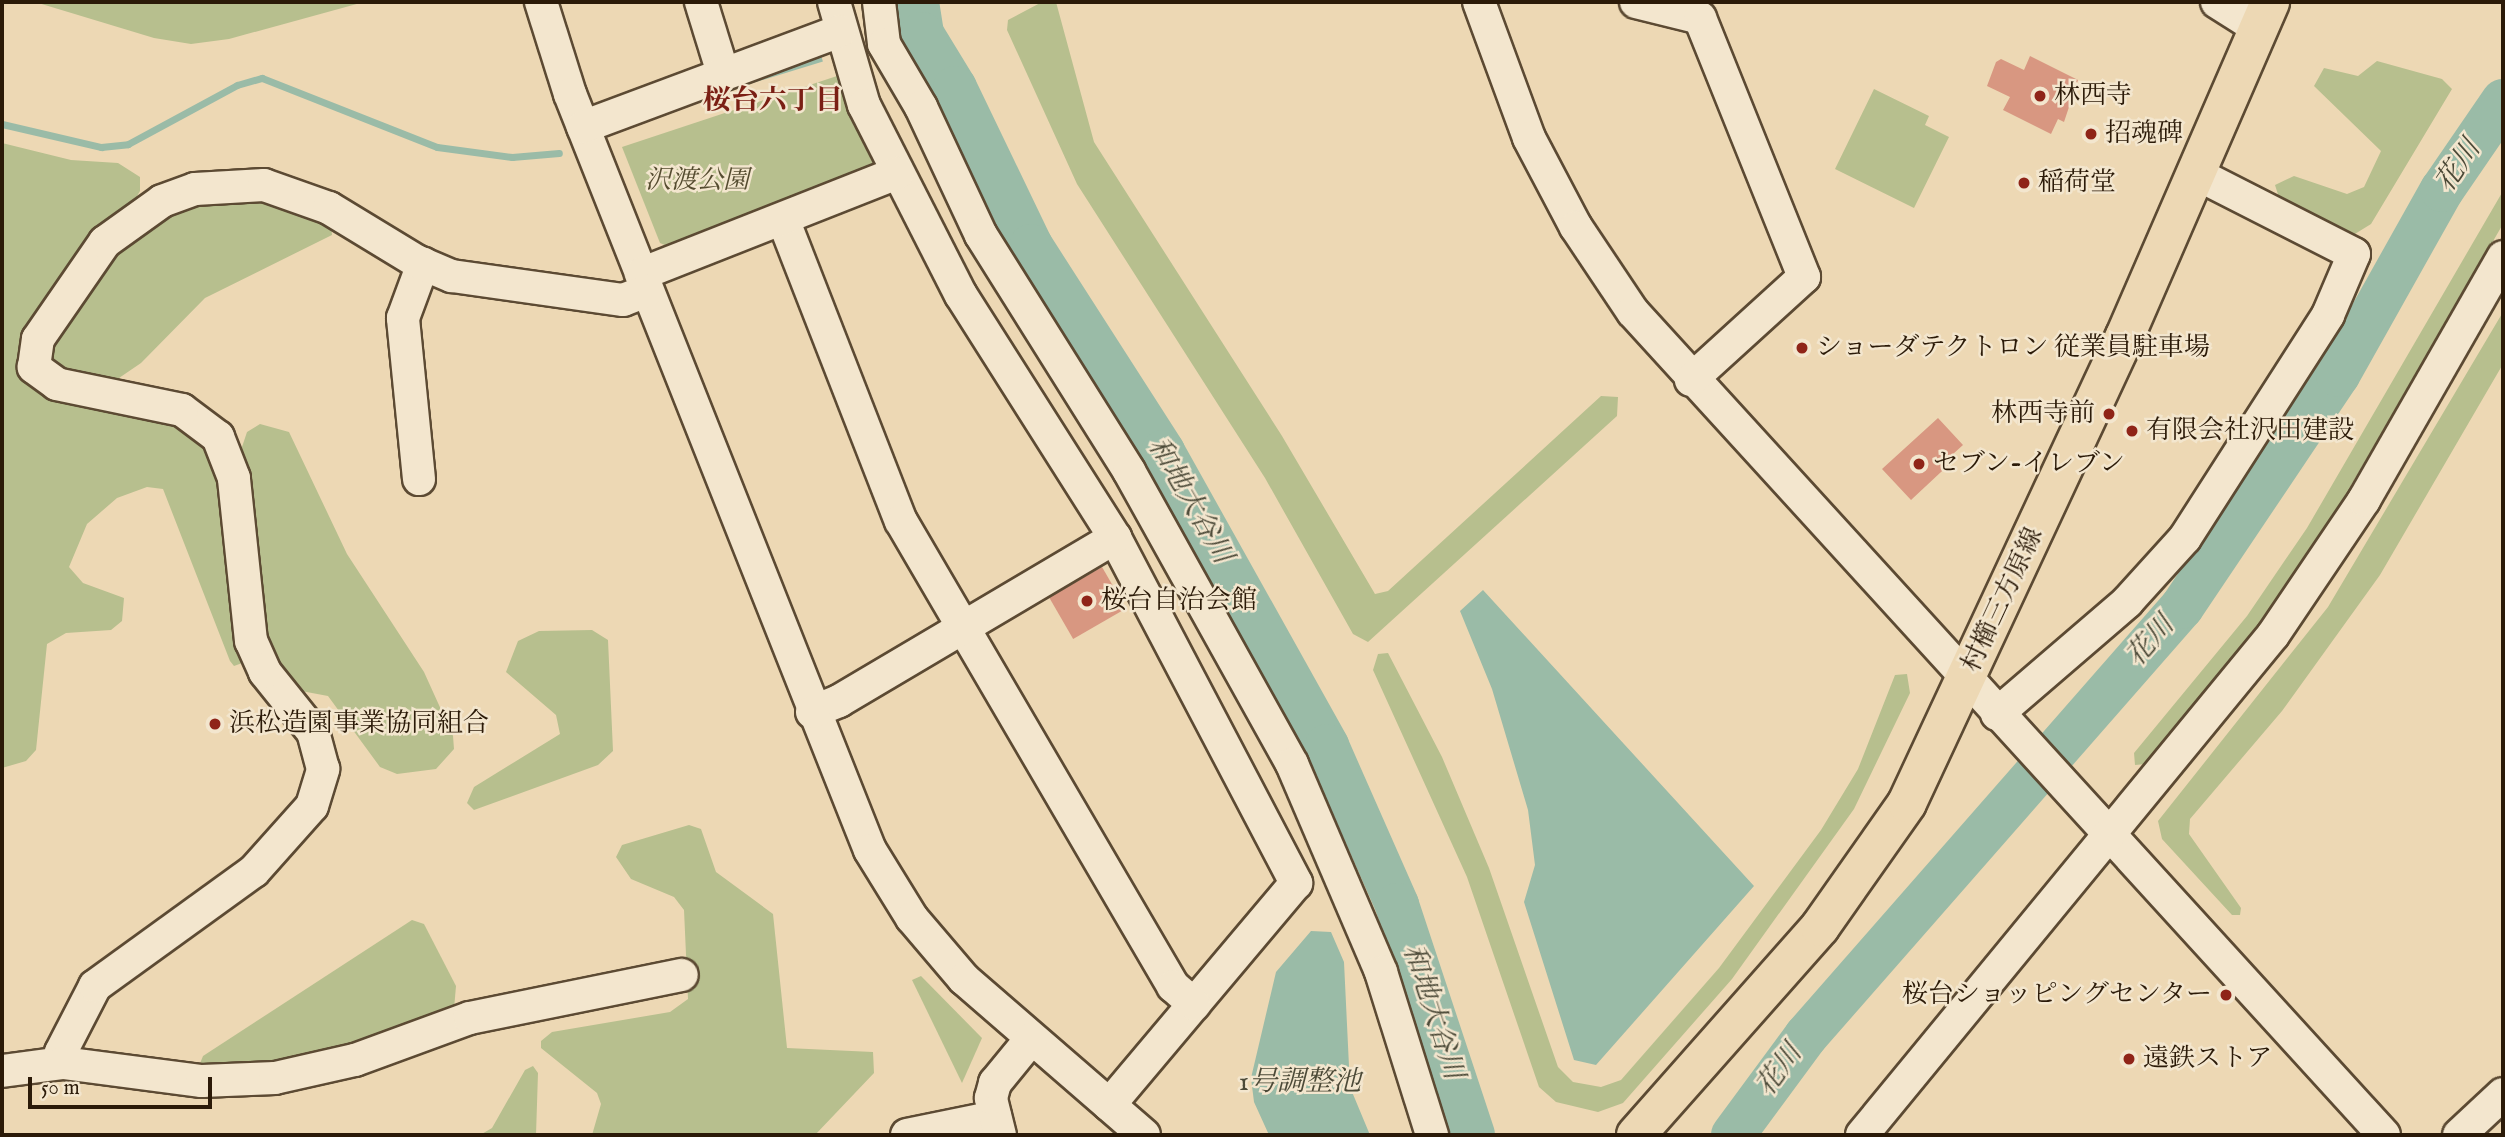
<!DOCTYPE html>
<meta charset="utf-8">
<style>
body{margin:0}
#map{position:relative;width:2505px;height:1137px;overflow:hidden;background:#edd8b4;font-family:"IM FELL English","Noto Serif JP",serif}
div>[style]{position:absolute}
.green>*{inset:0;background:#b7bf8e}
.water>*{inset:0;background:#9abba7;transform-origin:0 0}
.stream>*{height:7px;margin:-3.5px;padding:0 3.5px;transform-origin:3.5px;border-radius:3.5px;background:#9abba7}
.river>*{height:44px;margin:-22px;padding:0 22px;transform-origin:22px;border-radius:22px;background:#9abba7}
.building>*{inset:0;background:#d89781;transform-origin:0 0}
.roads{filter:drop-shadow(2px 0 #5c4a33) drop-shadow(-2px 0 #5c4a33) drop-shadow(0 2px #5c4a33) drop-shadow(0 -2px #5c4a33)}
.minor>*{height:32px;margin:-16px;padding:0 16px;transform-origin:16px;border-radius:16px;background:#f3e6ce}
.major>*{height:38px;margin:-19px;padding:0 19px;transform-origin:19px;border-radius:19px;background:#edd8b4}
.dots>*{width:19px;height:19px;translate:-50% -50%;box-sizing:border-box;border:4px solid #f3e6ce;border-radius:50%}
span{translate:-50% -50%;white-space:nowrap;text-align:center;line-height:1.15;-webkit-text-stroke:5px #f3e6ce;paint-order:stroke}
.poi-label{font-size:26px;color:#2b1a08}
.left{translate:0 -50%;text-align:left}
.right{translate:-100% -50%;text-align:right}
.park-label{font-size:26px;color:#554c30;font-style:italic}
.street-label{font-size:26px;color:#2b1a08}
.neighbourhood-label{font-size:28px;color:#7a1f14;font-weight:700}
.water-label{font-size:28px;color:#4c4a38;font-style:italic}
.frame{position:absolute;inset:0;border:4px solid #2b1a08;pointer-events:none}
.scale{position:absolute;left:28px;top:1077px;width:184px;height:32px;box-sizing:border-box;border:4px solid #2b1a08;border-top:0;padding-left:9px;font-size:21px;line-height:24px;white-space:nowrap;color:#2b1a08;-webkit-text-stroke:5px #f3e6ce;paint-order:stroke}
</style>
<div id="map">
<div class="green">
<i style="clip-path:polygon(35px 2px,364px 2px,229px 39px,191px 44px,154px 38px)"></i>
<i style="clip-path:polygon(1042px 2px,1056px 2px,1094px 142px,1282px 436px,1375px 594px,1388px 591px,1601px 396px,1618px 397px,1617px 416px,1368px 642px,1353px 634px,1265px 478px,1077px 184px,1007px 30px,1008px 20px)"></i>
<i style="clip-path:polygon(2377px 61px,2442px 79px,2452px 89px,2371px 224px,2350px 237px,2281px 204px,2275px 185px,2294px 176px,2347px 194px,2364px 187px,2381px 151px,2314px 86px,2324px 68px,2358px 76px)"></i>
<i style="clip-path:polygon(837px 76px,877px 163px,873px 173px,674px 249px,660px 243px,622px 147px)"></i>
<i style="clip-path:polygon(1874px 89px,1929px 116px,1925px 125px,1949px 137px,1914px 208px,1835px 169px)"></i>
<i style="clip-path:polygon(2px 143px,71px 160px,118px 163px,140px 177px,140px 191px,133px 203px,20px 358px,165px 417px,216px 454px,245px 662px,234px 666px,230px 661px,163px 489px,147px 487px,117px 498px,87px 524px,69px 567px,83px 583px,124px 598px,122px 621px,111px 630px,66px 633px,47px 644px,36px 750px,26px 761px,2px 768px)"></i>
<i style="clip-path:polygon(2503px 191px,2503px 224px,2321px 537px,2227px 668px,2146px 764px,2135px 765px,2134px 753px,2247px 616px,2307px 528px)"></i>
<i style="clip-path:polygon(262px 196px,331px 225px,332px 235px,205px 298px,141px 363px,119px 378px,96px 380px,59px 373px,44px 351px,93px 277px,138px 228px,197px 200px)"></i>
<i style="clip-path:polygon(2503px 312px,2503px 364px,2380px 575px,2282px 711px,2190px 819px,2189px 834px,2241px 908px,2240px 915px,2232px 915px,2162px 839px,2158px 821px,2328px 607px)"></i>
<i style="clip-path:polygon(260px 424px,289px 432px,347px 554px,424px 672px,453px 736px,454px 749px,436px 769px,397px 774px,380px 767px,328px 696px,296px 690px,275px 666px,259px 622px,242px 447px,247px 432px)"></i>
<i style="clip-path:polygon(539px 631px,592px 630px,608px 640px,613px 751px,598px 765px,474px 810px,467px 803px,474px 787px,560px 734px,556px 715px,506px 672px,518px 641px)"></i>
<i style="clip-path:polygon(1388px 653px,1442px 757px,1489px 868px,1558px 1067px,1573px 1082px,1601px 1087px,1621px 1080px,1719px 968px,1821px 830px,1858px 769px,1895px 675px,1907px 674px,1910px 693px,1854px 809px,1732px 979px,1623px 1103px,1598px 1112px,1556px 1102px,1539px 1087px,1467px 877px,1373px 670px,1378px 654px)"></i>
<i style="clip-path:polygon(689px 825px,701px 829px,716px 872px,773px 914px,787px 1048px,873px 1052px,874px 1073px,815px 1135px,592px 1135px,601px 1104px,597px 1093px,541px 1048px,541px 1041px,552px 1032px,670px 1012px,688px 999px,684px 910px,674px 897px,631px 879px,616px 857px,622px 845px)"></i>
<i style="clip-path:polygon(412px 920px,424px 924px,456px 986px,454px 1009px,300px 1065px,199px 1066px,203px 1056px)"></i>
<i style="clip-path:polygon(921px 976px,982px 1038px,962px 1083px,912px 980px)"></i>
<i style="clip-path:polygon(533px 1066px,538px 1073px,536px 1135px,480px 1135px,492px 1128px,525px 1070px)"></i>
</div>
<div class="water">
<i style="left:820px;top:52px;width:10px;height:202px;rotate:73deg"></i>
<i style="clip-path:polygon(1483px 590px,1754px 886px,1596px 1065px,1574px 1060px,1524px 902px,1535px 865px,1528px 810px,1492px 689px,1460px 611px)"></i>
<i style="clip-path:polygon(1311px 931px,1331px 932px,1344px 962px,1350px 1087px,1370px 1135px,1269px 1135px,1254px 1102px,1251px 1078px,1276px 972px)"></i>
</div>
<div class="stream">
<i style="left:902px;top:38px;width:20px;rotate:-11deg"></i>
<i style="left:2px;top:124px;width:102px;rotate:13.1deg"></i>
<i style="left:101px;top:147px;width:27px;rotate:-6deg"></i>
<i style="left:128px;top:144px;width:124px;rotate:-28.4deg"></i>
<i style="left:237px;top:85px;width:26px;rotate:-16deg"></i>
<i style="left:262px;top:78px;width:188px;rotate:21.5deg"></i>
<i style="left:437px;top:147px;width:76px;rotate:7.6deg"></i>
<i style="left:512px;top:157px;width:47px;rotate:-4.9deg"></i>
</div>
<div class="river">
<i style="left:917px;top:2px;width:32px;rotate:81deg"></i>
<i style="left:922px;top:34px;width:63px;rotate:58.6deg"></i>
<i style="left:955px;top:88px;width:175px;rotate:64.3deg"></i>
<i style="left:1031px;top:246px;width:245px;rotate:57.3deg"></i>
<i style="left:1163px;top:452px;width:337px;rotate:60.8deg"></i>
<i style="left:1327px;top:746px;width:174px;rotate:66.2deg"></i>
<i style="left:1397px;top:905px;width:242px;rotate:71.7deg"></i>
<i style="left:1733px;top:1135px;width:123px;rotate:-53.6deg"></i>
<i style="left:1806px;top:1036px;width:570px;rotate:-48.77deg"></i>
<i style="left:2182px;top:607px;width:280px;rotate:-56.1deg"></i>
<i style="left:2338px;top:375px;width:212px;rotate:-60.7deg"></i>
<i style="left:2442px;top:190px;width:108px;rotate:-55.6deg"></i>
</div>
<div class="building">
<i style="clip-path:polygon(2030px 56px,2078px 80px,2064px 122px,2058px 119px,2051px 134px,2003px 110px,2010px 97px,1987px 86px,1996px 62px,2001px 59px,2024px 70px)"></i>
<i style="clip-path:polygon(1938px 418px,1963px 445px,1953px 454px,1956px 458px,1911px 500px,1882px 469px)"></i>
<i style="left:1102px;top:567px;width:48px;height:61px;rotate:60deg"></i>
</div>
<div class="roads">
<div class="minor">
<i style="left:541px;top:2px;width:96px;rotate:72.5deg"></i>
<i style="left:570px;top:94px;width:813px;rotate:68.36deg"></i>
<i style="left:870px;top:850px;width:80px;rotate:58.3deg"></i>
<i style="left:912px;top:918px;width:80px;rotate:49.6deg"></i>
<i style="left:964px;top:979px;width:238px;rotate:40.9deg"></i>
<i style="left:701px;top:2px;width:74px;rotate:72.8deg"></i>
<i style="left:834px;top:2px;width:107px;rotate:73.8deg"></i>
<i style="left:864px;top:105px;width:213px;rotate:63deg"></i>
<i style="left:961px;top:295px;width:288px;rotate:57.6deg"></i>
<i style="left:1115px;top:538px;width:390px;rotate:62.3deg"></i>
<i style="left:1296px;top:883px;width:290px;rotate:130.1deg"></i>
<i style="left:879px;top:2px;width:42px;rotate:83.2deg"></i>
<i style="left:884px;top:44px;width:73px;rotate:59.6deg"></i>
<i style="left:921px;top:107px;width:141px;rotate:64.9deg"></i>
<i style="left:981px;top:235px;width:279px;rotate:57.9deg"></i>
<i style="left:1129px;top:471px;width:335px;rotate:60.9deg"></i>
<i style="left:1292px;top:764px;width:226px;rotate:66.8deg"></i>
<i style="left:1381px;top:972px;width:171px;rotate:72.6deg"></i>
<i style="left:1479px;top:2px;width:145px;rotate:69.8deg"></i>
<i style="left:1529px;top:138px;width:101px;rotate:62.2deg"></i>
<i style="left:1576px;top:227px;width:102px;rotate:56.2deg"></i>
<i style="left:1633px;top:312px;width:1114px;rotate:47.62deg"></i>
<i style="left:1636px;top:2px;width:66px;rotate:14deg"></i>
<i style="left:1700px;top:18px;width:279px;rotate:68.1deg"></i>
<i style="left:1804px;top:277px;width:153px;rotate:137.7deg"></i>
<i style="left:2217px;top:2px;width:49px;rotate:32.4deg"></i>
<i style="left:583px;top:127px;width:274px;rotate:-20.5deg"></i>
<i style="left:783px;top:219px;width:324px;rotate:68.7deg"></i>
<i style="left:901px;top:521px;width:539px;rotate:59.67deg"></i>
<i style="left:1173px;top:986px;width:28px;rotate:41deg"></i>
<i style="left:641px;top:274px;width:276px;rotate:-21.5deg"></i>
<i style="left:419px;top:479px;width:162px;rotate:-95.7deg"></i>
<i style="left:403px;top:318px;width:58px;rotate:-69.7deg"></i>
<i style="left:812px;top:712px;width:29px;rotate:-22deg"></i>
<i style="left:839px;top:701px;width:321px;rotate:-30.6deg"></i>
<i style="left:1997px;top:714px;width:172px;rotate:-40.7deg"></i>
<i style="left:2127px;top:602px;width:86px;rotate:-47.8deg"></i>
<i style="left:2185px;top:538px;width:265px;rotate:-57.3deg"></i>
<i style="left:2328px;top:315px;width:66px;rotate:-66.9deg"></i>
<i style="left:2354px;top:254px;width:178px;rotate:-153deg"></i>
<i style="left:63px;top:1063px;width:11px;rotate:-100deg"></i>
<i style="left:61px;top:1052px;width:74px;rotate:-62.7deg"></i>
<i style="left:95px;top:986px;width:196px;rotate:-35.9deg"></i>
<i style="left:254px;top:871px;width:87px;rotate:-48.3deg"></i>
<i style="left:312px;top:806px;width:39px;rotate:-73deg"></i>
<i style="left:323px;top:769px;width:38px;rotate:-105deg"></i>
<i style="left:313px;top:732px;width:77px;rotate:-128.7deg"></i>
<i style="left:265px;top:672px;width:34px;rotate:-114deg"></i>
<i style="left:251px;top:641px;width:164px;rotate:-96deg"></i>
<i style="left:234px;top:478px;width:44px;rotate:-111.3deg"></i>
<i style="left:218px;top:437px;width:45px;rotate:-143.1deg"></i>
<i style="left:182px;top:410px;width:128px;rotate:-168.3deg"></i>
<i style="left:57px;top:384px;width:29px;rotate:-144deg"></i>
<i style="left:34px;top:367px;width:28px;rotate:-82deg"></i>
<i style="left:38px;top:339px;width:118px;rotate:-55.4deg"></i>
<i style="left:105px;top:242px;width:70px;rotate:-35.7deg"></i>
<i style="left:162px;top:201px;width:35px;rotate:-20deg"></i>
<i style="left:195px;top:189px;width:69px;rotate:-3.3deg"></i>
<i style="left:264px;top:185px;width:69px;rotate:19.5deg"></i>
<i style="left:329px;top:208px;width:102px;rotate:31.3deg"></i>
<i style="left:416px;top:261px;width:39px;rotate:23deg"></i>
<i style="left:452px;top:276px;width:173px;rotate:8deg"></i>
<i style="left:623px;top:300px;width:26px;rotate:-21deg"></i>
<i style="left:2px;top:1071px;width:62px;rotate:-7.5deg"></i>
<i style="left:63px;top:1063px;width:140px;rotate:7.4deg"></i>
<i style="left:202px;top:1081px;width:73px;rotate:-2.4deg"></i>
<i style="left:275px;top:1078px;width:82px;rotate:-12.7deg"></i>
<i style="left:355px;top:1060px;width:122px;rotate:-20.1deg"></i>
<i style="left:470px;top:1018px;width:216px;rotate:-11.5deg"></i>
<i style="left:907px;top:1135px;width:90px;rotate:-11.6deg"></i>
<i style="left:1000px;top:1135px;width:38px;rotate:-104deg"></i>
<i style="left:991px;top:1098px;width:16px;rotate:-75deg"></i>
<i style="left:995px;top:1083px;width:57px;rotate:-50.7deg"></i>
<i style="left:1862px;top:1135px;width:647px;rotate:-50.58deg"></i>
<i style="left:2273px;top:635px;width:163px;rotate:-56deg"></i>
<i style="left:2364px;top:500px;width:280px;rotate:-60.2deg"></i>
<i style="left:2459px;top:1135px;width:60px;rotate:-43deg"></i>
</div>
<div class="major">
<i style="left:1636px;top:1135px;width:278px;rotate:-48.5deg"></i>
<i style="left:1820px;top:927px;width:151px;rotate:-54.9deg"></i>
<i style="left:1907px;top:803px;width:515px;rotate:-64.98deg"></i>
<i style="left:2125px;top:336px;width:364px;rotate:-66.5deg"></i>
</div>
</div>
<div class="dots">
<i style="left:2040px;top:96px;background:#8f2418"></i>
<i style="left:2091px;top:134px;background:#8f2418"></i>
<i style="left:2024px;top:183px;background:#8f2418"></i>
<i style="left:1802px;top:348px;background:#8f2418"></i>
<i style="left:2109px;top:414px;background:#8f2418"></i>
<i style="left:2132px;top:431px;background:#8f2418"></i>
<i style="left:1919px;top:464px;background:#8f2418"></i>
<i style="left:1087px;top:601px;background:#8f2418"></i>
<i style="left:215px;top:724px;background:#8f2418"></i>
<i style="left:2226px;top:995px;background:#8f2418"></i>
<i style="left:2129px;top:1059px;background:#8f2418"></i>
</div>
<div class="poi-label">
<span class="left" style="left:2054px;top:96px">林西寺</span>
<span class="left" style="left:2105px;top:134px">招魂碑</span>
<span class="left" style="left:2038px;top:183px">稲荷堂</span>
<span class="left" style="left:1816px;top:348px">ショーダテクトロン 従業員駐車場</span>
<span class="right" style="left:2095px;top:414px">林西寺前</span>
<span class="left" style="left:2146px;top:431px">有限会社沢田建設</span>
<span class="left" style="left:1933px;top:464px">セブン-イレブン</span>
<span class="left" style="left:1101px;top:601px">桜台自治会館</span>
<span class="left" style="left:229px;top:724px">浜松造園事業協同組合</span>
<span class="right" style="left:2212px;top:995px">桜台ショッピングセンター</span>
<span class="left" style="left:2143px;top:1059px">遠鉄ストア</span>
</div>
<div class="park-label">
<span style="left:697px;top:181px">沢渡公園</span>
</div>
<div class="street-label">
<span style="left:2003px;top:600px;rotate:-65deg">村櫛三方原線</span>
</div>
<div class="neighbourhood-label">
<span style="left:773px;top:102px">桜台六丁目</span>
</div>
<div class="water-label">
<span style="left:2459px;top:167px;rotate:-56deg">花川</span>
<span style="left:1189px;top:501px;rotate:60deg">和地大谷川</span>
<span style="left:2151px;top:642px;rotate:-49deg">花川</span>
<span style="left:1432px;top:1012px;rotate:72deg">和地大谷川</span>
<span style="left:1780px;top:1071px;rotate:-54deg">花川</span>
<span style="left:1300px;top:1083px">1号調整池</span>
</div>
<div class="frame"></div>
<div class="scale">50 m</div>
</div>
